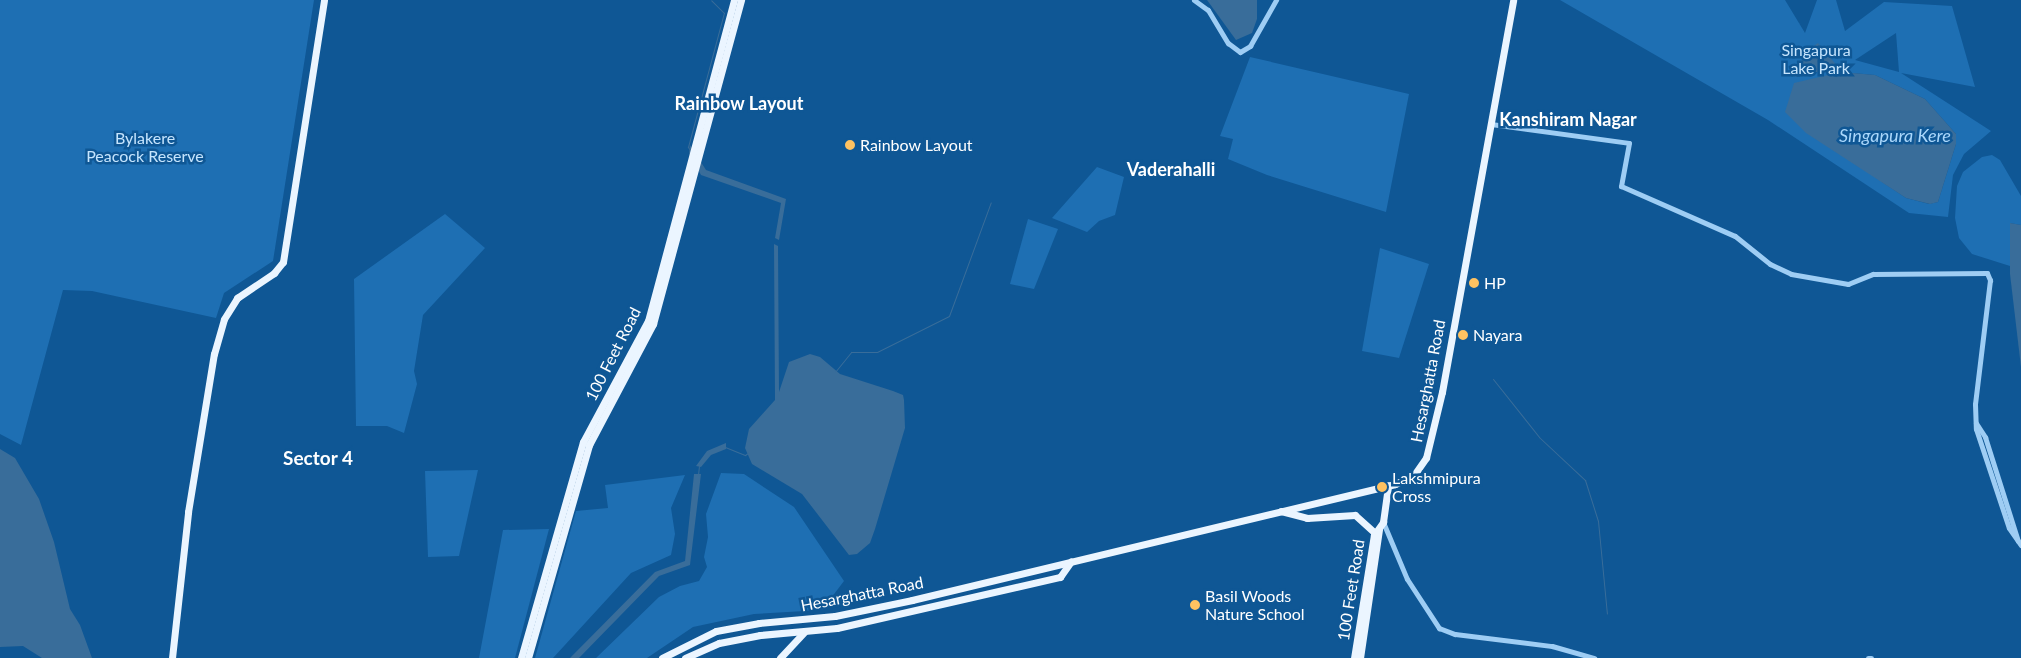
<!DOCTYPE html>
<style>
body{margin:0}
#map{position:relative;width:2021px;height:658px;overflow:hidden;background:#0f5795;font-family:Lato,sans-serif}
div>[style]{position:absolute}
.green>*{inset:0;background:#1e6fb3}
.water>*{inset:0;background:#396d9a}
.stream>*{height:1px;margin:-0.5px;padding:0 0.5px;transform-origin:0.5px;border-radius:0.5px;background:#396d9a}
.minor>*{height:5px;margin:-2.5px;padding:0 2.5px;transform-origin:2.5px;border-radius:2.5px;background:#9ecdf4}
.major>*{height:7px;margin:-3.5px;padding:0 3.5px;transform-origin:3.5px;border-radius:3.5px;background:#ebf5ff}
.dots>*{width:14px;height:14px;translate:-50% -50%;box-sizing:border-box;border:2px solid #0f5795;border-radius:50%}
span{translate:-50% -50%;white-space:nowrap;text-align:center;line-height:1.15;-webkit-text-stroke:5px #0f5795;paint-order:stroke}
.park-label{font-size:16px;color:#c6e5fe}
.poi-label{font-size:16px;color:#fff}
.left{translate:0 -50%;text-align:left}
.street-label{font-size:16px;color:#fff}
.neighbourhood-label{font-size:18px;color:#fff;font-weight:700}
.water-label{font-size:18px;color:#aad7fb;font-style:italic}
.quarter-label{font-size:19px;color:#fff;font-weight:700}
</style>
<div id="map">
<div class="green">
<i style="clip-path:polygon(0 0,314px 0,273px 261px,224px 293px,216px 318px,92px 291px,63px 290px,21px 445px,0 434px)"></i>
<i style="clip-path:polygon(evenodd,1560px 0,1785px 0,1805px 33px,1817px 0,1836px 0,1845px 31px,1884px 2px,1952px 6px,1975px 87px,1901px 73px,1991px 131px,1964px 154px,1953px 175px,1948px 217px,1909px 213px,1768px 120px,1560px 0,1896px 33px,1899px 72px,1855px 60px,1896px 33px,1560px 0,1841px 72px,1875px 75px,1925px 99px,1956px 134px,1956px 144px,1938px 202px,1929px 204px,1906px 198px,1882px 182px,1841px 72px)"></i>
<i style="clip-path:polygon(1250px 57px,1409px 94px,1386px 212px,1267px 175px,1228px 159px,1233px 139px,1220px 136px)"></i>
<i style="clip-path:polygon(1992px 155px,2000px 160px,2021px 196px,2021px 225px,2010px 223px,2010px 266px,1972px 254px,1959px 238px,1955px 218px,1957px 186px,1963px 172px,1982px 157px)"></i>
<i style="clip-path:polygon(1097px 167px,1124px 177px,1115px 215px,1099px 221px,1087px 232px,1052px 218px)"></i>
<i style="clip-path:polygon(445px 214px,485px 248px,423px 315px,414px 371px,417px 384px,404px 433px,387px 426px,356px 426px,354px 279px)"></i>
<i style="clip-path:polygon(1028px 219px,1058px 229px,1034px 289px,1010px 284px)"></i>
<i style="clip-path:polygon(1380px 248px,1429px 264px,1399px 358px,1362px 351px)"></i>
<i style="clip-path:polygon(478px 470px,459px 556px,428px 557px,425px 471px)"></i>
<i style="clip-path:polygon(721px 473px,744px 474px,794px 507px,844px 581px,822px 610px,754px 614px,693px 627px,647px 658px,596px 658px,659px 597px,680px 586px,699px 581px,707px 567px,704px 557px,708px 537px,706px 514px)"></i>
<i style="clip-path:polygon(685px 475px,671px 508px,675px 534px,671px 555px,631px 573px,553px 658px,535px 658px,576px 511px,608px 508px,605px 485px)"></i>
<i style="clip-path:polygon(549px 529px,515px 658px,479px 658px,503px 530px)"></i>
</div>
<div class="water">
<i style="clip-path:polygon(1207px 0,1257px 0,1257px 19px,1252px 33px,1236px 40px)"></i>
<i style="clip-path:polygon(1818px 43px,1838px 67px,1795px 77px,1806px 51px)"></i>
<i style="clip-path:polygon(1841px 72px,1875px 75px,1925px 99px,1956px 134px,1956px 144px,1938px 202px,1930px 204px,1906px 198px,1806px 133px,1785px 112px,1794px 83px)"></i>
<i style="clip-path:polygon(690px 145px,706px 170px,786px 199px,779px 240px,775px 238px,781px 203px,701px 175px,689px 153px)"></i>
<i style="clip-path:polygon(2010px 223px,2021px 225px,2021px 367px,2010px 274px)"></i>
<i style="clip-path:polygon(774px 244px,778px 246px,779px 392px,789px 362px,810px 354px,820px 357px,840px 374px,893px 391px,903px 395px,904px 400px,905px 428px,875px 529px,870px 543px,857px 554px,849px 555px,802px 494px,752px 464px,745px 448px,749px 429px,775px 400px)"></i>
<i style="clip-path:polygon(726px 443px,726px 449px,711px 455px,701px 467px,696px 466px,707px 451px)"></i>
<i style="clip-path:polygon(0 449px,15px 458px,39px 499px,54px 542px,70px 609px,80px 625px,92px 658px,42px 658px,23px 646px,0 647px)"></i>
<i style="clip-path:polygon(694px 474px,701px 474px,690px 565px,659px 576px,579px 658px,570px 658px,655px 572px,685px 561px)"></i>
</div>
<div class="stream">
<i style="left:690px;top:150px;width:4px;rotate:-124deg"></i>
<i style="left:688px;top:147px;width:139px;rotate:-75deg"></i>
<i style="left:724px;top:13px;width:18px;rotate:-135deg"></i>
<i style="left:835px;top:372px;width:26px;rotate:-51deg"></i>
<i style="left:851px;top:352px;width:26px"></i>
<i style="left:877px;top:352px;width:80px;rotate:-26.6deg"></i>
<i style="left:949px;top:316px;width:121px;rotate:-69.8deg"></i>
<i style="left:1493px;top:379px;width:75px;rotate:51.5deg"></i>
<i style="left:1540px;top:438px;width:62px;rotate:43deg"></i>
<i style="left:1585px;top:480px;width:43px;rotate:72.4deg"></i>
<i style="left:1598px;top:521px;width:93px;rotate:84.5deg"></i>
<i style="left:725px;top:447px;width:22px;rotate:22deg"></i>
<i style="left:745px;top:455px;width:4px;rotate:-34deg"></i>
<i style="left:698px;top:475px;width:9px;rotate:-84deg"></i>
</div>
<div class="minor">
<i style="left:1194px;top:0;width:17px;rotate:36deg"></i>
<i style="left:1208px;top:10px;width:39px;rotate:59deg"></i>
<i style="left:1228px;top:43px;width:15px;rotate:37deg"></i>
<i style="left:1240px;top:52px;width:12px;rotate:-31deg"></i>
<i style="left:1250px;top:46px;width:53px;rotate:-60.5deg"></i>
<i style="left:1491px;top:124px;width:139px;rotate:7.8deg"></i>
<i style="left:1629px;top:143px;width:44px;rotate:100.5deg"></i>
<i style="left:1621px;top:186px;width:124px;rotate:23.7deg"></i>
<i style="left:1735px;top:236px;width:45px;rotate:38.7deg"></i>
<i style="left:1770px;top:264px;width:23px;rotate:25deg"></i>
<i style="left:1791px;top:274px;width:58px;rotate:10deg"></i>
<i style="left:1848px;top:284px;width:27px;rotate:-22deg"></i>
<i style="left:1873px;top:274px;width:114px;rotate:-0.5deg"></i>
<i style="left:1987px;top:273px;width:8px;rotate:67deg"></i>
<i style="left:1990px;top:280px;width:125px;rotate:96.9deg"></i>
<i style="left:1975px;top:404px;width:25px;rotate:88deg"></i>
<i style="left:1976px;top:429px;width:104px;rotate:71.6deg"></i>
<i style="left:2009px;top:528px;width:21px;rotate:55deg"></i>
<i style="left:1976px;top:423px;width:17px;rotate:57deg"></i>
<i style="left:1985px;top:437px;width:109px;rotate:72.4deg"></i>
<i style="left:1383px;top:522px;width:62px;rotate:67.2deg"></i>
<i style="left:1407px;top:579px;width:59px;rotate:56.9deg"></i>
<i style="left:1439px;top:628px;width:17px;rotate:21deg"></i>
<i style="left:1455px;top:634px;width:98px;rotate:7.1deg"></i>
<i style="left:1552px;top:646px;width:44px;rotate:15.9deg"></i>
<i style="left:1868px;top:658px;width:3px"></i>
</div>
<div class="major">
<i style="left:1281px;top:511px;width:27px;rotate:15deg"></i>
<i style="left:1307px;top:518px;width:48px;rotate:-3.6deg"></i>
<i style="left:1355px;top:515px;width:30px;rotate:42deg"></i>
<i style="left:172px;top:658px;width:147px;rotate:-83.7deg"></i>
<i style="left:188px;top:512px;width:160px;rotate:-80.7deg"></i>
<i style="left:214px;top:354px;width:36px;rotate:-74deg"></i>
<i style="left:224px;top:319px;width:25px;rotate:-58deg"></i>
<i style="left:237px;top:298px;width:45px;rotate:-34deg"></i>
<i style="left:274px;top:273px;width:14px;rotate:-51deg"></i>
<i style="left:283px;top:262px;width:265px;rotate:-81.1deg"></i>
<i style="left:521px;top:658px;width:225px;rotate:-74deg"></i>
<i style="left:583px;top:442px;width:137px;rotate:-61.8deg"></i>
<i style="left:648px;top:321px;width:332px;rotate:-75deg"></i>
<i style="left:528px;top:658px;width:222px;rotate:-74deg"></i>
<i style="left:589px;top:445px;width:137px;rotate:-62.1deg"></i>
<i style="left:653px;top:324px;width:336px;rotate:-74.8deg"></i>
<i style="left:662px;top:658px;width:60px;rotate:-26.6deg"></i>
<i style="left:716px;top:631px;width:44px;rotate:-10.5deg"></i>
<i style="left:759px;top:623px;width:76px;rotate:-5.3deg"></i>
<i style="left:835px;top:616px;width:79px;rotate:-11.7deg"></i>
<i style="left:912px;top:600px;width:497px;rotate:-13.5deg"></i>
<i style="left:1395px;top:484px;width:21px;rotate:-25deg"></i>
<i style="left:1414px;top:475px;width:21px;rotate:-55deg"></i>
<i style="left:1426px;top:458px;width:68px;rotate:-76.4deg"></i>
<i style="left:1442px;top:392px;width:398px;rotate:-79.7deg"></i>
<i style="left:685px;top:658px;width:37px;rotate:-24deg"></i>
<i style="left:719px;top:643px;width:42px;rotate:-11deg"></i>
<i style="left:760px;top:635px;width:77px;rotate:-5.2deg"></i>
<i style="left:837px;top:628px;width:229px;rotate:-12.9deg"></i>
<i style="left:1060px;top:577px;width:19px;rotate:-55deg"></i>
<i style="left:780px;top:658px;width:35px;rotate:-47deg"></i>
<i style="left:1354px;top:658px;width:125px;rotate:-80.8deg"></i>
<i style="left:1374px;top:535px;width:16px;rotate:-55deg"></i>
<i style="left:1383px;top:522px;width:37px;rotate:-82deg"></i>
<i style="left:1360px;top:658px;width:130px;rotate:-81.6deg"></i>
</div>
<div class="dots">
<i style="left:850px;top:145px;background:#ffc261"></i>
<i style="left:1474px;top:283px;background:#ffc261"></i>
<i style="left:1463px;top:335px;background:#ffc261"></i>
<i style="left:1382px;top:487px;background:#ffc261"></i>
<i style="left:1195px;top:605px;background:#ffc261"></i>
</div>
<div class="park-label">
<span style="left:1816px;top:59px">Singapura<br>Lake Park</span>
<span style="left:145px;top:147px">Bylakere<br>Peacock Reserve</span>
</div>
<div class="poi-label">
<span class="left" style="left:860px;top:145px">Rainbow Layout</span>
<span class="left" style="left:1484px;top:283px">HP</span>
<span class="left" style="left:1473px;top:335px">Nayara</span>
<span class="left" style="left:1392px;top:487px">Lakshmipura<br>Cross</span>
<span class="left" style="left:1205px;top:605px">Basil Woods<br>Nature School</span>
</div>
<div class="street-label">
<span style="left:613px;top:354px;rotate:-63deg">100 Feet Road</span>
<span style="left:1428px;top:381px;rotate:-79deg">Hesarghatta Road</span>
<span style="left:1351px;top:590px;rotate:-81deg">100 Feet Road</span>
<span style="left:862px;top:594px;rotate:-11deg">Hesarghatta Road</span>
</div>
<div class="neighbourhood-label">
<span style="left:739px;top:103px">Rainbow Layout</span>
<span style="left:1568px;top:119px">Kanshiram Nagar</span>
<span style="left:1171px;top:169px">Vaderahalli</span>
</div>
<div class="water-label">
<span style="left:1895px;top:135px">Singapura Kere</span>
</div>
<div class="quarter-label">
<span style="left:318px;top:458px">Sector 4</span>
</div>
</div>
